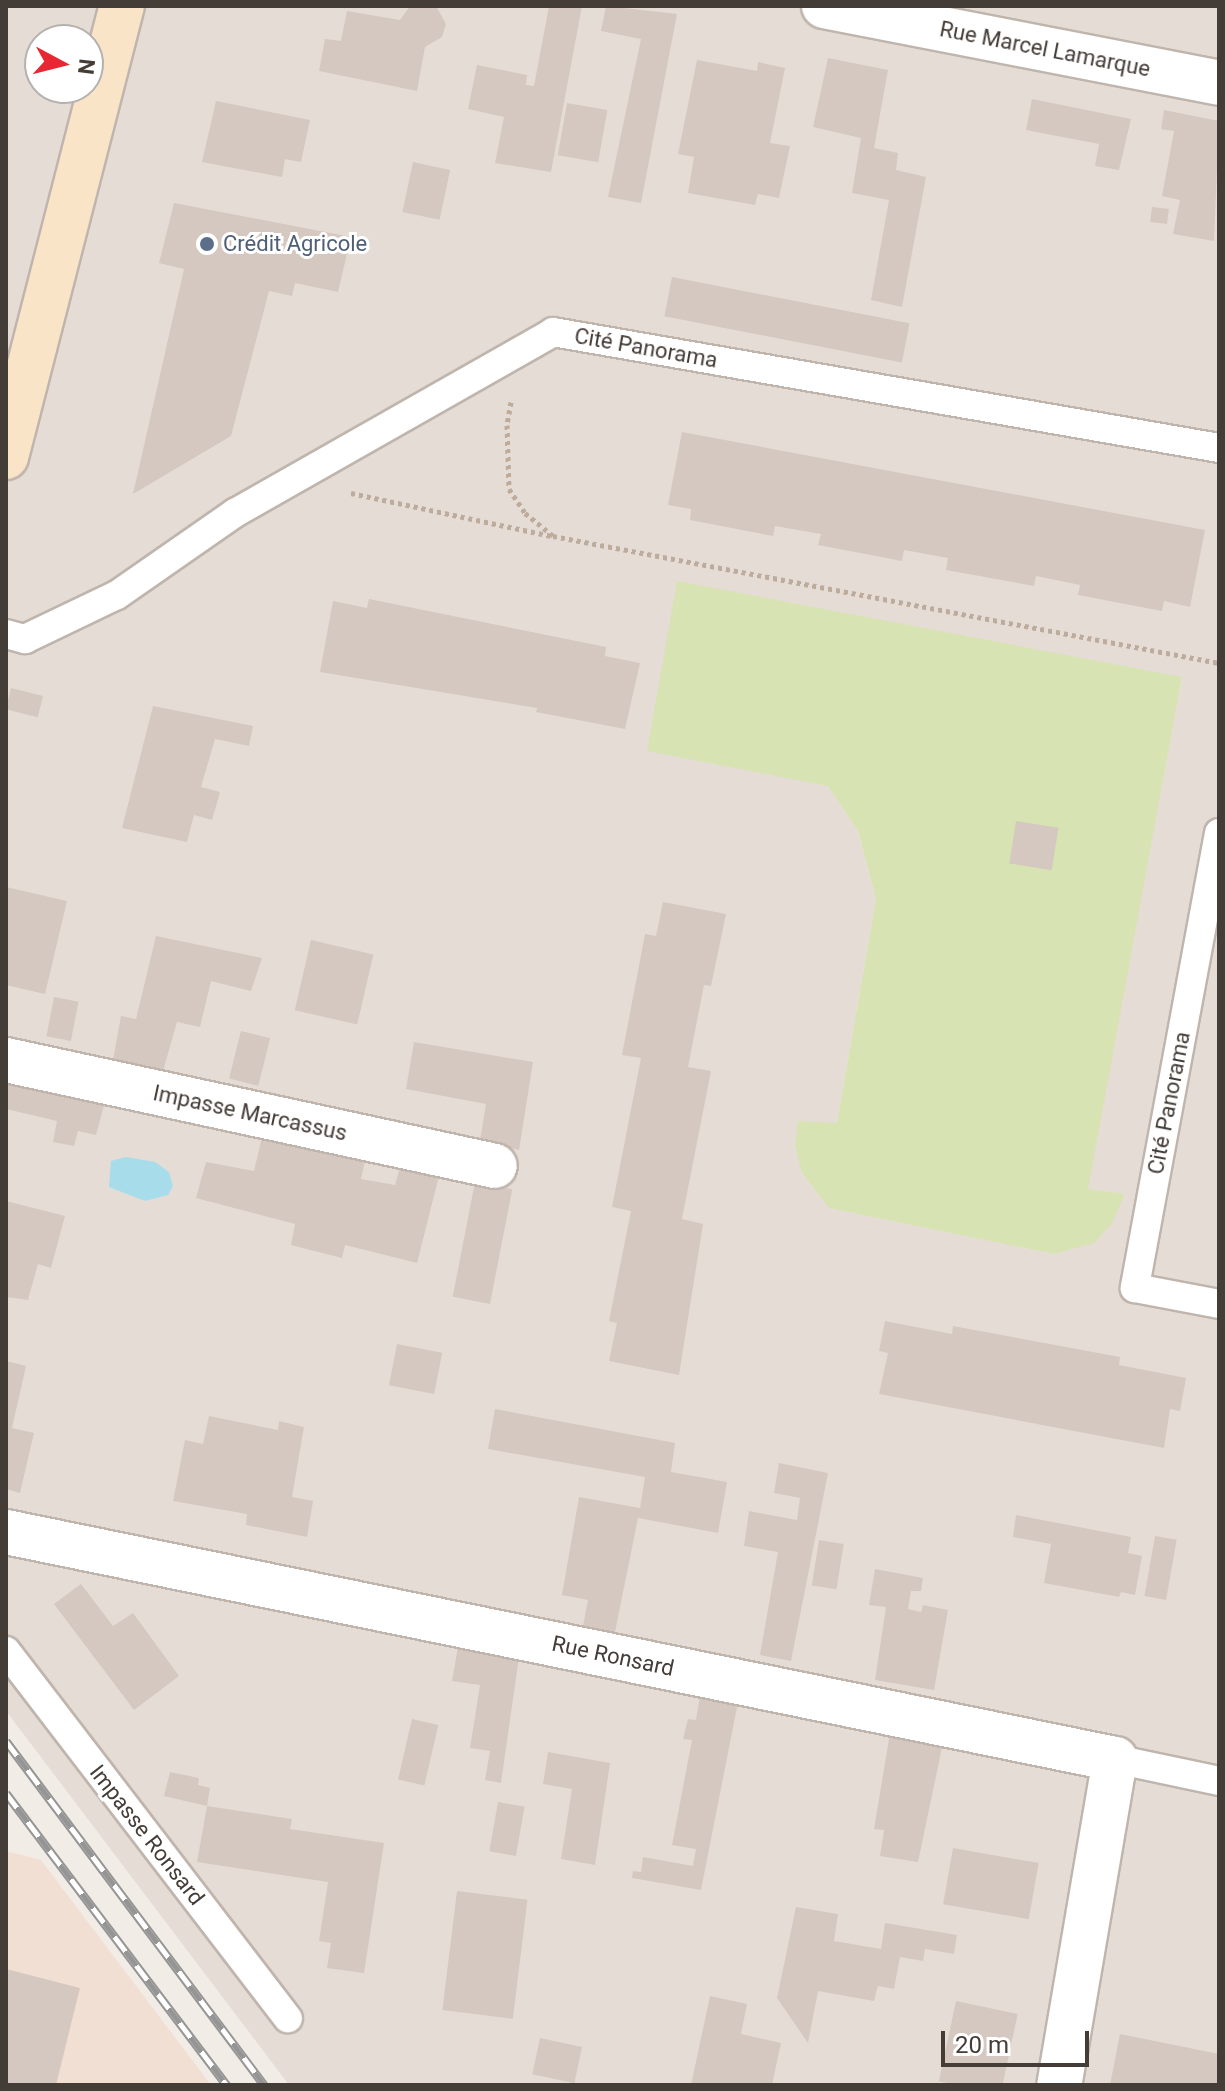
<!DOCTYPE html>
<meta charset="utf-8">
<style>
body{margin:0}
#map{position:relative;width:1225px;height:2091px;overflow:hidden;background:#f2ece6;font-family:Roboto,sans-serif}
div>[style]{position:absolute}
.residential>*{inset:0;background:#e5ddd5}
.commercial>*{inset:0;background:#f2dfd3}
.green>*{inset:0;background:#d7e3b2}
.water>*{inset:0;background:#a7dcea}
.building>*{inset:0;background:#d5c8c0;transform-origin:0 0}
.path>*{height:5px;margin-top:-2.5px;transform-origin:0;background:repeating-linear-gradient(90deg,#bdab9c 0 4px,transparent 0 8px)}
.roads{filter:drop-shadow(2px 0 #bfb5ad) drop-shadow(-2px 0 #bfb5ad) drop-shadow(0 2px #bfb5ad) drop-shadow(0 -2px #bfb5ad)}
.service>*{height:28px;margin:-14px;padding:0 14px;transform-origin:14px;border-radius:14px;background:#fff}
.minor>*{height:44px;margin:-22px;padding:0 22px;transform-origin:22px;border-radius:22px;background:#fff}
.tertiary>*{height:44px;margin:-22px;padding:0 22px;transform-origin:22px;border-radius:22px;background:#fff}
.secondary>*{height:44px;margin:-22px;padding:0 22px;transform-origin:22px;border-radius:22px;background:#fae4c8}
.rail>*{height:9px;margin-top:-4.5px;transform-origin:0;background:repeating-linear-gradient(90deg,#fff 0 18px,#959595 0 36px);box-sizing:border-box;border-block:2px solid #959595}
.dots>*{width:22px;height:22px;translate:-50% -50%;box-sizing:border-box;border:4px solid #fff;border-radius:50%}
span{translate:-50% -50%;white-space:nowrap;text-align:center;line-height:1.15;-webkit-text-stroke:6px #fff;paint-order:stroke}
.street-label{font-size:22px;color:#443c36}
.service-label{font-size:22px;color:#4e5e75}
.left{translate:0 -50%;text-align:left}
.frame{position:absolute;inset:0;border:8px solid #443c36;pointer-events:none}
.north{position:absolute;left:24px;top:24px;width:80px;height:80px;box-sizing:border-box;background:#fff;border:2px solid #b4b1af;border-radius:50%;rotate:97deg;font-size:22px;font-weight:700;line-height:32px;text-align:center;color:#443c36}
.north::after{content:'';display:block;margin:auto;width:28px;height:36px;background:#e82732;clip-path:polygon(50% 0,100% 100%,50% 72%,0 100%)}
.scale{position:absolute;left:941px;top:2031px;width:148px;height:36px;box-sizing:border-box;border:4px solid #443c36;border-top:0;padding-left:10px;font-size:24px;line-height:28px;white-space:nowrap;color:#443c36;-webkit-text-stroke:6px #fff;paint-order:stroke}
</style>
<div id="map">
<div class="residential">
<i style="clip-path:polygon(evenodd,6px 6px,1219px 6px,1219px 2085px,289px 2085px,6px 1711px,6px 6px,40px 40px,88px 40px,88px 88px,40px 88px,40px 40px,6px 6px,1182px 677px,1087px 1189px,1125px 1195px,1054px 1254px,830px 1208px,802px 1173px,837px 1123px,876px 899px,858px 831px,828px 786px,1182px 677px)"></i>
</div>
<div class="commercial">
<i style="clip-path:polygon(6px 1851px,41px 1860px,211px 2085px,6px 2085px)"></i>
</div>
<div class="green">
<i style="clip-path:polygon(677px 581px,1182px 677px,1088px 1189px,1125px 1194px,1112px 1223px,1094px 1243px,1054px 1254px,829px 1208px,802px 1173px,795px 1145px,798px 1121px,837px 1123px,876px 899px,858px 831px,828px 786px,647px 751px)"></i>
</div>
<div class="water">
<i style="clip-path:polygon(126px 1157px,155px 1162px,169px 1172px,173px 1186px,168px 1195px,145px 1201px,109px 1187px,111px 1161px)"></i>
</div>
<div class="building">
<i style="clip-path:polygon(410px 6px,436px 6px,446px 24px,442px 37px,425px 47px,417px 91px,319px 71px,325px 39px,341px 41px,347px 11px,400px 20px)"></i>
<i style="clip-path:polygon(549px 6px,582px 6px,551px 172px,495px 163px,504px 117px,468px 109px,477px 65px,527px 75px,526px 85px,534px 86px)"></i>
<i style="clip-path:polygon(606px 6px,677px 14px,641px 203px,608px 197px,641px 39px,601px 31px)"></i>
<i style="clip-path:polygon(828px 58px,888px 70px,874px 148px,898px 153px,896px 170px,926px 177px,902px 307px,871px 300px,889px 200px,852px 193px,861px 138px,813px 127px)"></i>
<i style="clip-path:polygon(697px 60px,757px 71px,758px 62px,785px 68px,770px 143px,790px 146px,779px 198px,758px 194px,755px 205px,688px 193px,694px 157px,678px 154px)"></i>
<i style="clip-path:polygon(1032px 99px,1131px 119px,1119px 170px,1095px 166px,1099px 144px,1026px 130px)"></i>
<i style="clip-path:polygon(216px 101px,310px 120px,301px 162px,285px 159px,282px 177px,202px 162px)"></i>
<i style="left:567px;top:103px;width:41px;height:53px;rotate:10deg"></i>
<i style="clip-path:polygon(1164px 110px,1219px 121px,1214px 241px,1173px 234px,1180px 200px,1162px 196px,1174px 131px,1161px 129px)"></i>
<i style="left:413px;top:162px;width:38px;height:51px;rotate:12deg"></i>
<i style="clip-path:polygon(174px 203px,351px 237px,338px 292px,295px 283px,292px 296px,269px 291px,231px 436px,133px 494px,184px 269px,159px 263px)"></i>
<i style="left:1152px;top:207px;width:17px;height:15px;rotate:7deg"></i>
<i style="left:672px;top:277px;width:242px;height:40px;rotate:11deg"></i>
<i style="clip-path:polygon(682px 432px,1205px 530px,1190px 607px,1164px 601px,1162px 611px,1078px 595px,1080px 585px,1036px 576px,1034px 586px,946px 570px,948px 558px,904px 550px,902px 561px,818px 545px,821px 534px,775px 526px,773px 536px,690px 520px,691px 509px,668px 505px)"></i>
<i style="clip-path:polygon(369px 599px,606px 647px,605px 656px,640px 663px,625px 729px,536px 712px,537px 708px,320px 672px,333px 601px,367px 608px)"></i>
<i style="left:11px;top:688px;width:33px;height:22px;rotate:14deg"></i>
<i style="clip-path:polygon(153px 706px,253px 726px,249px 746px,215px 739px,201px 787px,220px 792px,212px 820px,194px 815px,187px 842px,122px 828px)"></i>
<i style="left:1016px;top:821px;width:43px;height:43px;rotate:9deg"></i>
<i style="clip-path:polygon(6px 887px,67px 901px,45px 994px,6px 985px)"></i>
<i style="clip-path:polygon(663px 902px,726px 914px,711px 986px,704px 985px,688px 1067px,711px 1071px,682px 1219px,703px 1224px,679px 1375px,609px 1361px,617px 1323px,609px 1321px,631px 1211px,612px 1207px,641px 1058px,622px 1055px,645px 934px,656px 936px)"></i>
<i style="clip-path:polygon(156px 936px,262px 958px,251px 991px,211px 981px,200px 1027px,177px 1022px,163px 1071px,113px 1060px,121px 1016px,136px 1019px)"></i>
<i style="left:311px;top:940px;width:64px;height:72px;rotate:13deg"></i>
<i style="left:54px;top:997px;width:25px;height:40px;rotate:11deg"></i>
<i style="left:241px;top:1031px;width:30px;height:49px;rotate:14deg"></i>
<i style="clip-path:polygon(414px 1042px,533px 1062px,519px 1150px,480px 1141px,486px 1104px,406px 1089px)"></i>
<i style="clip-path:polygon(6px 1076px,106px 1098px,96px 1135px,78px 1131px,74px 1146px,53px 1142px,57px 1121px,6px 1109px)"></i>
<i style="clip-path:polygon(263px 1133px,366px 1156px,361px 1179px,395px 1185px,401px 1164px,440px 1172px,417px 1263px,345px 1245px,342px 1258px,291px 1245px,295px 1224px,196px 1198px,206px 1162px,254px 1171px)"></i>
<i style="left:475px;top:1182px;width:38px;height:117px;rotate:11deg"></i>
<i style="clip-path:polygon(6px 1201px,65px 1216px,51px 1268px,38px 1264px,28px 1300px,6px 1297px)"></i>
<i style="clip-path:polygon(885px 1321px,952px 1334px,953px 1326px,1120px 1357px,1119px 1365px,1186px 1378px,1180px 1411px,1170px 1409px,1164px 1448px,879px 1394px,888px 1353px,879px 1351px)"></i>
<i style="left:397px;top:1344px;width:46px;height:42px;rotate:11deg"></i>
<i style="clip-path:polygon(6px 1361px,26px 1366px,12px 1428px,34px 1433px,20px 1493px,6px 1489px)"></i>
<i style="clip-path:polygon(495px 1409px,675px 1443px,671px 1472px,727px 1482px,718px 1533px,638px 1518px,615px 1632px,583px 1626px,588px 1600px,562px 1595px,579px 1497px,640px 1508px,645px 1477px,488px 1449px)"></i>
<i style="clip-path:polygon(209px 1416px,278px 1430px,279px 1421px,304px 1427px,292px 1497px,313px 1501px,307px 1537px,246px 1525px,247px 1514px,173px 1501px,185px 1440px,203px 1444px)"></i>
<i style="clip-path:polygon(779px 1463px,828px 1473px,791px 1661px,760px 1655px,778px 1552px,744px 1546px,749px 1511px,797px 1520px,800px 1498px,774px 1493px)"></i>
<i style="clip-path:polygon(1016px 1515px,1131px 1537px,1128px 1553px,1142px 1556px,1135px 1595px,1121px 1592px,1119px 1597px,1044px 1583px,1051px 1544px,1013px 1537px)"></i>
<i style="left:1155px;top:1536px;width:22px;height:61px;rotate:10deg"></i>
<i style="left:819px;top:1540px;width:25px;height:46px;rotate:9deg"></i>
<i style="clip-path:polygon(875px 1569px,923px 1578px,921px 1591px,911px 1591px,908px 1609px,921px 1612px,923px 1605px,948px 1610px,934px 1690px,875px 1680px,886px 1607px,869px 1605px)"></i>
<i style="clip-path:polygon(81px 1584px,113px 1626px,133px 1613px,179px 1676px,134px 1710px,54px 1604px)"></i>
<i style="clip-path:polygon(458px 1647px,519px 1657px,501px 1783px,485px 1780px,490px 1751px,470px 1748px,480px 1685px,452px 1681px)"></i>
<i style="clip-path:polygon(701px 1690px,739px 1697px,701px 1890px,632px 1878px,633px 1871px,641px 1872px,643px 1857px,693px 1866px,696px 1849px,672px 1845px,692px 1740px,683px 1739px,688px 1719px,696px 1720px)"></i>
<i style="left:412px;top:1719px;width:27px;height:62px;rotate:13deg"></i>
<i style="clip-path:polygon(891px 1727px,944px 1738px,918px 1862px,880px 1856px,884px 1830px,874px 1829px)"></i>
<i style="clip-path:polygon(548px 1752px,610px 1763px,595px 1865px,561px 1859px,572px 1789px,543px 1784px)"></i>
<i style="clip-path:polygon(170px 1772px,199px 1778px,198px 1785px,210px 1788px,207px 1806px,164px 1796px)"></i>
<i style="left:498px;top:1802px;width:27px;height:50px;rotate:10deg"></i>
<i style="clip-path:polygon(207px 1806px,292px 1819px,290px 1829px,384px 1843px,364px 1973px,327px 1968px,331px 1943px,319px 1941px,328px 1882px,197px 1862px)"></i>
<i style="left:953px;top:1848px;width:87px;height:57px;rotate:10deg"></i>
<i style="left:457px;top:1891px;width:71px;height:120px;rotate:7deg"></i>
<i style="clip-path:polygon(796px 1907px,838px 1914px,834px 1941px,881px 1949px,885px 1923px,957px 1935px,954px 1954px,925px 1949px,923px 1961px,900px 1957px,894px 1989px,878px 1986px,874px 2001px,818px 1991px,808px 2043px,777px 1998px)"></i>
<i style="clip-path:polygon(6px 1969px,80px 1988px,56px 2085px,6px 2085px)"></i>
<i style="clip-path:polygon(710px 1996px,747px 2004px,741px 2034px,781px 2043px,772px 2085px,691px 2085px)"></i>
<i style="left:956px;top:2001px;width:63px;height:82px;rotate:12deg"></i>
<i style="clip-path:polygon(1120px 2034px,1219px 2054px,1219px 2085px,1110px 2085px)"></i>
<i style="left:540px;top:2038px;width:43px;height:37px;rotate:12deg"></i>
</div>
<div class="path">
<i style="left:511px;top:402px;width:23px;rotate:100deg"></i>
<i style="left:507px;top:425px;width:64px;rotate:88.2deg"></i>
<i style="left:509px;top:489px;width:29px;rotate:56deg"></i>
<i style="left:525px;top:513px;width:36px;rotate:39deg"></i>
<i style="left:553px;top:536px;width:678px;rotate:10.8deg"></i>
<i style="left:351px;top:493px;width:206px;rotate:12.1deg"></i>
</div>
<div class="roads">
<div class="service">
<i style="left:6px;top:634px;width:20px;rotate:15deg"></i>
<i style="left:25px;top:639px;width:102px;rotate:-25.6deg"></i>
<i style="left:117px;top:595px;width:144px;rotate:-34.8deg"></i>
<i style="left:235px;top:513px;width:366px;rotate:-29.6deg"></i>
<i style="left:553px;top:332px;width:676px;rotate:9.88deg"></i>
<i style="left:1219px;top:833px;width:463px;rotate:100.5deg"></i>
<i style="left:1135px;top:1288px;width:86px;rotate:10.8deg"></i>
<i style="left:6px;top:1651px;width:463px;rotate:52.5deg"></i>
<i style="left:1115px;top:1759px;width:106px;rotate:11.9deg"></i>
</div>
<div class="minor">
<i style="left:6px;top:1060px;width:500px;rotate:12.23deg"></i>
<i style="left:6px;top:1532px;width:1132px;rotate:11.57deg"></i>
<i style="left:1115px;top:1759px;width:331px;rotate:99.7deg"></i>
</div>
<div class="tertiary">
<i style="left:824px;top:6px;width:402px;rotate:11deg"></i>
</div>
<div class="secondary">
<i style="left:6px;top:457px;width:466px;rotate:-75.6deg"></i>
</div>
</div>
<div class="rail">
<i style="left:6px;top:1741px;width:430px;rotate:53.1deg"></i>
<i style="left:6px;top:1793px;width:366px;rotate:52.9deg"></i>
</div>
<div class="dots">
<i style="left:207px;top:244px;background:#5c6f8a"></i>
</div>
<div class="street-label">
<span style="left:1045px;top:49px;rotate:11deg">Rue Marcel Lamarque</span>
<span style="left:646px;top:348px;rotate:10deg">Cité Panorama</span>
<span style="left:1169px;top:1103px;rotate:-79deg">Cité Panorama</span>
<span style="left:250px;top:1113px;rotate:12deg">Impasse Marcassus</span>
<span style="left:613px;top:1656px;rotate:12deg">Rue Ronsard</span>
<span style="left:147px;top:1835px;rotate:52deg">Impasse Ronsard</span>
</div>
<div class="service-label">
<span class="left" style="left:223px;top:244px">Crédit Agricole</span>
</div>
<div class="frame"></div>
<div class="north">N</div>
<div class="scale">20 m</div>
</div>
